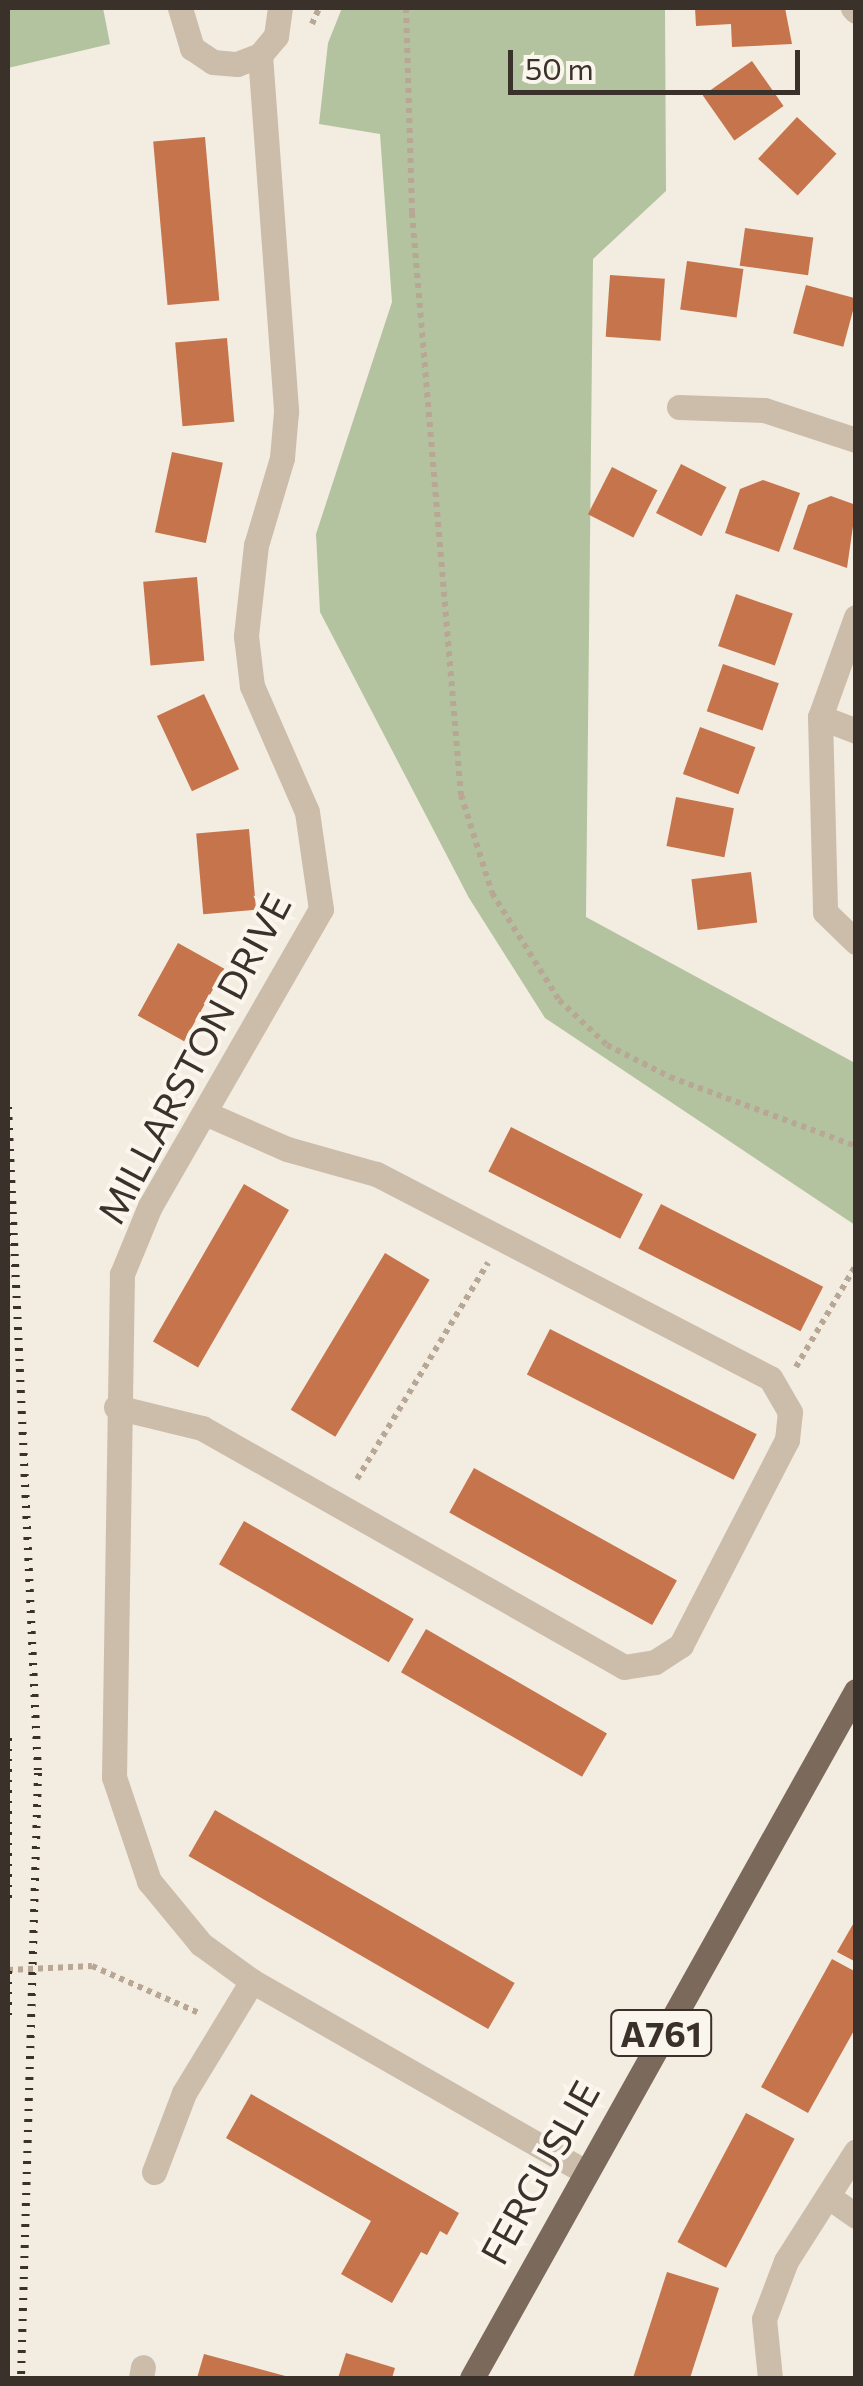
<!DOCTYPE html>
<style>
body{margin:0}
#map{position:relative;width:863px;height:2386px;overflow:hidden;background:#f3ece0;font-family:Commissioner,sans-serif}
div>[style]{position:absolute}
.green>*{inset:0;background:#b4c39f}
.building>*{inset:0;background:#c6744b;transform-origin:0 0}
.path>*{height:6px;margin-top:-3px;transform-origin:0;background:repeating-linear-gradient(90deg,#b8a795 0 5px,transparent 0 10px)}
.minor>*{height:25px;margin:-12.5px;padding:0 12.5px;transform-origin:12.5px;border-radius:12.5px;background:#ccbdab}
.major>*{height:25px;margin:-12.5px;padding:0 12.5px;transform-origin:12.5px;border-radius:12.5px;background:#7b695c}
.rail>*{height:8px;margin-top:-4px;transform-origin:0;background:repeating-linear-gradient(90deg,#3a312a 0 2.5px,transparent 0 10.5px)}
span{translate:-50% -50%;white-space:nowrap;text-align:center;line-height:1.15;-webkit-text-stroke:8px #faf5ed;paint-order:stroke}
.shield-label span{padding:2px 8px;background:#faf5ed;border:2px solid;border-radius:8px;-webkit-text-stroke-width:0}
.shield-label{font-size:35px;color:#3a312a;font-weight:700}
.street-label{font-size:38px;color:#3a312a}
.frame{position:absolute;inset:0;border:10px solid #3a312a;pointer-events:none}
.scale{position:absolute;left:508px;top:50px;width:292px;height:45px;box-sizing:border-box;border:5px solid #3a312a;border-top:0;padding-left:12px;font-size:30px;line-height:35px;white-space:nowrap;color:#3a312a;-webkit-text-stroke:8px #faf5ed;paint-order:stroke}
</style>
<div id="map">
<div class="green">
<i style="clip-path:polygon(8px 8px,103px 8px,110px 44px,8px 68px)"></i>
<i style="clip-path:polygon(342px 8px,665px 8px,666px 191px,593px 259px,586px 917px,855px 1063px,855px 1225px,545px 1018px,469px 898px,320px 612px,316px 534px,392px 302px,380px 134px,319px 124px,328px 43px)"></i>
</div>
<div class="building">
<i style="clip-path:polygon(695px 8px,785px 8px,792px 44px,732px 47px,731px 24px,696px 26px)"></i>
<i style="left:752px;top:61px;width:55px;height:60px;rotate:55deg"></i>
<i style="left:797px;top:117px;width:54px;height:57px;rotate:43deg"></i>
<i style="left:205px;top:137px;width:164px;height:52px;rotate:85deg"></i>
<i style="left:745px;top:228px;width:69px;height:38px;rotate:8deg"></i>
<i style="left:687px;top:261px;width:57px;height:49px;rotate:8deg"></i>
<i style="left:610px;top:275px;width:55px;height:62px;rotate:4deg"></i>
<i style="left:806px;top:285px;width:52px;height:50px;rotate:15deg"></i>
<i style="left:227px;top:338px;width:84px;height:52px;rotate:85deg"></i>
<i style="left:172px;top:452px;width:52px;height:82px;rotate:12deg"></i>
<i style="left:681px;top:464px;width:51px;height:55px;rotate:27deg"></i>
<i style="left:612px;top:467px;width:51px;height:53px;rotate:27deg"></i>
<i style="clip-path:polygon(763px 480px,800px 493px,779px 552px,725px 533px,740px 489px)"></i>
<i style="clip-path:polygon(831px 496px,856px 505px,847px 568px,793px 549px,808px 505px)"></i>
<i style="left:197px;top:577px;width:84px;height:54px;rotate:85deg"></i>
<i style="left:736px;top:594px;width:60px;height:55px;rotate:19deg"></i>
<i style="left:723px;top:664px;width:59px;height:50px;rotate:19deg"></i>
<i style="left:204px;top:694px;width:83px;height:52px;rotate:65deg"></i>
<i style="left:700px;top:727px;width:59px;height:50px;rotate:20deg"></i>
<i style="left:676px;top:797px;width:59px;height:50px;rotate:11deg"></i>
<i style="left:249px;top:829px;width:81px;height:53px;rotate:85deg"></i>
<i style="left:751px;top:872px;width:51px;height:60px;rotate:83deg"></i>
<i style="left:178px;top:943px;width:53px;height:83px;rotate:29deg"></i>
<i style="left:511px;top:1127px;width:148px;height:50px;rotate:27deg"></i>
<i style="left:244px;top:1184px;width:52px;height:182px;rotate:30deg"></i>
<i style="left:661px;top:1204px;width:182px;height:50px;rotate:27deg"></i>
<i style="left:385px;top:1253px;width:52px;height:183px;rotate:31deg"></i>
<i style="left:550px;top:1329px;width:232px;height:51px;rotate:27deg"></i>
<i style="left:474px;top:1468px;width:232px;height:51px;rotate:29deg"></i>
<i style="left:244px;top:1521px;width:196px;height:50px;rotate:30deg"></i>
<i style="left:426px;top:1629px;width:209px;height:50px;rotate:30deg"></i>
<i style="left:215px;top:1810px;width:346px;height:53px;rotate:30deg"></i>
<i style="clip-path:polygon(856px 1919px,856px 1962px,837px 1952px)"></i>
<i style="clip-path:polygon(832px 1959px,856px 1972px,856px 2027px,808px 2113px,761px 2087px)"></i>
<i style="clip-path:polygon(251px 2094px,459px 2213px,447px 2235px,440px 2231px,427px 2255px,421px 2252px,392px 2303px,341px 2274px,371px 2221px,226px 2138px)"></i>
<i style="left:746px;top:2113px;width:55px;height:146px;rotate:28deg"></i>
<i style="clip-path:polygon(667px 2272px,719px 2288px,690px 2378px,633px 2378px)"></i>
<i style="clip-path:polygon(346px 2353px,395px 2368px,392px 2378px,338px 2378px)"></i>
<i style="clip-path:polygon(204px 2354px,289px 2377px,288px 2378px,197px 2378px)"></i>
</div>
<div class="path">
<i style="left:406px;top:8px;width:205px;rotate:88.3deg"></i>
<i style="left:412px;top:213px;width:584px;rotate:85.19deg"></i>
<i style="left:461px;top:795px;width:103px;rotate:72.4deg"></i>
<i style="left:492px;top:893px;width:126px;rotate:57.9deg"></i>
<i style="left:559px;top:1000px;width:66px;rotate:43.2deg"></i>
<i style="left:607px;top:1045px;width:71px;rotate:26.9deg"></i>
<i style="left:670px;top:1077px;width:198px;rotate:20.4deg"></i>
<i style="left:312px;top:24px;width:17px;rotate:-66deg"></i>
<i style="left:796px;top:1367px;width:118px;rotate:-59.5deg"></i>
<i style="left:357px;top:1479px;width:253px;rotate:-58.8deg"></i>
<i style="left:8px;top:1970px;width:84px;rotate:-2.7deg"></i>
<i style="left:92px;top:1966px;width:115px;rotate:23.7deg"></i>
</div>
<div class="minor">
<i style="left:180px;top:8px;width:42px;rotate:73.3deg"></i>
<i style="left:192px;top:48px;width:25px;rotate:34deg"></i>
<i style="left:213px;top:62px;width:24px;rotate:5deg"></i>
<i style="left:237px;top:64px;width:25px;rotate:-21deg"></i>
<i style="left:260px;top:55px;width:25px;rotate:-50deg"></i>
<i style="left:276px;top:36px;width:28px;rotate:-82deg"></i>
<i style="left:853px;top:8px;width:4px;rotate:45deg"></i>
<i style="left:260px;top:55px;width:358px;rotate:85.8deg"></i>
<i style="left:286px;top:412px;width:46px;rotate:95deg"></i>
<i style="left:282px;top:458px;width:91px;rotate:106.6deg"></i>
<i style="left:256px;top:545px;width:92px;rotate:96.3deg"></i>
<i style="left:246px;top:636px;width:50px;rotate:83.2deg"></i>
<i style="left:252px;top:686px;width:137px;rotate:66.4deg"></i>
<i style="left:307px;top:812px;width:98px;rotate:81.8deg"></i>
<i style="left:321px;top:909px;width:343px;rotate:119.9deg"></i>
<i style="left:150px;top:1206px;width:74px;rotate:112.4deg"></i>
<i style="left:122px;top:1274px;width:503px;rotate:90.91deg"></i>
<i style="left:114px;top:1777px;width:110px;rotate:71.4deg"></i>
<i style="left:149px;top:1881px;width:82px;rotate:50.5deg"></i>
<i style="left:201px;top:1944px;width:63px;rotate:36deg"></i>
<i style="left:252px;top:1981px;width:383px;rotate:29.8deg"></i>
<i style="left:679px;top:407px;width:85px;rotate:2deg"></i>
<i style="left:764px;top:410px;width:97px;rotate:18.1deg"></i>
<i style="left:856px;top:617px;width:106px;rotate:109.8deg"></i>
<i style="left:820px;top:717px;width:195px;rotate:88.5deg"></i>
<i style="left:825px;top:912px;width:43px;rotate:44.1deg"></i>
<i style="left:820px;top:717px;width:39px;rotate:21deg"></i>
<i style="left:116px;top:1407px;width:89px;rotate:13.7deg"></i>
<i style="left:202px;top:1428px;width:485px;rotate:29.5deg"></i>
<i style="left:624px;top:1667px;width:31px;rotate:-9deg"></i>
<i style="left:655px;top:1662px;width:31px;rotate:-33deg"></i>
<i style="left:681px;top:1645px;width:231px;rotate:-62.7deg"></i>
<i style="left:787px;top:1440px;width:28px;rotate:-84deg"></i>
<i style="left:790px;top:1412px;width:39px;rotate:-120deg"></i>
<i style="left:770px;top:1378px;width:444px;rotate:-152.6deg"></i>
<i style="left:376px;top:1174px;width:92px;rotate:-164.3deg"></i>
<i style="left:287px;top:1149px;width:90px;rotate:-156.3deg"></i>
<i style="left:154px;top:2172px;width:85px;rotate:-69.2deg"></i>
<i style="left:184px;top:2093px;width:131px;rotate:-58.7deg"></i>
<i style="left:829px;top:2197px;width:33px;rotate:35deg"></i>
<i style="left:141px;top:2378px;width:11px;rotate:-80deg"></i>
<i style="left:770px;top:2378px;width:59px;rotate:-95.8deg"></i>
<i style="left:764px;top:2319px;width:62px;rotate:-69.2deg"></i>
<i style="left:786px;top:2261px;width:130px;rotate:-57.5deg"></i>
</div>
<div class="major">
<i style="left:472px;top:2378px;width:787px;rotate:-60.8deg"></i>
</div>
<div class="rail">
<i style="left:8px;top:1107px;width:667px;rotate:87.42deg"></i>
<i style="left:38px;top:1773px;width:605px;rotate:91.61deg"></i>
<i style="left:8px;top:1738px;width:163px;rotate:90deg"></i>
<i style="left:8px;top:1971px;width:47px;rotate:90deg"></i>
</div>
<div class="shield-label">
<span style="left:661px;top:2033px">A761</span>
</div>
<div class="street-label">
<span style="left:193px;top:1058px;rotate:-62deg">MILLARSTON DRIVE</span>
<span style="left:539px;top:2172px;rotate:-61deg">FERGUSLIE</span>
</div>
<div class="frame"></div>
<div class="scale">50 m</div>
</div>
